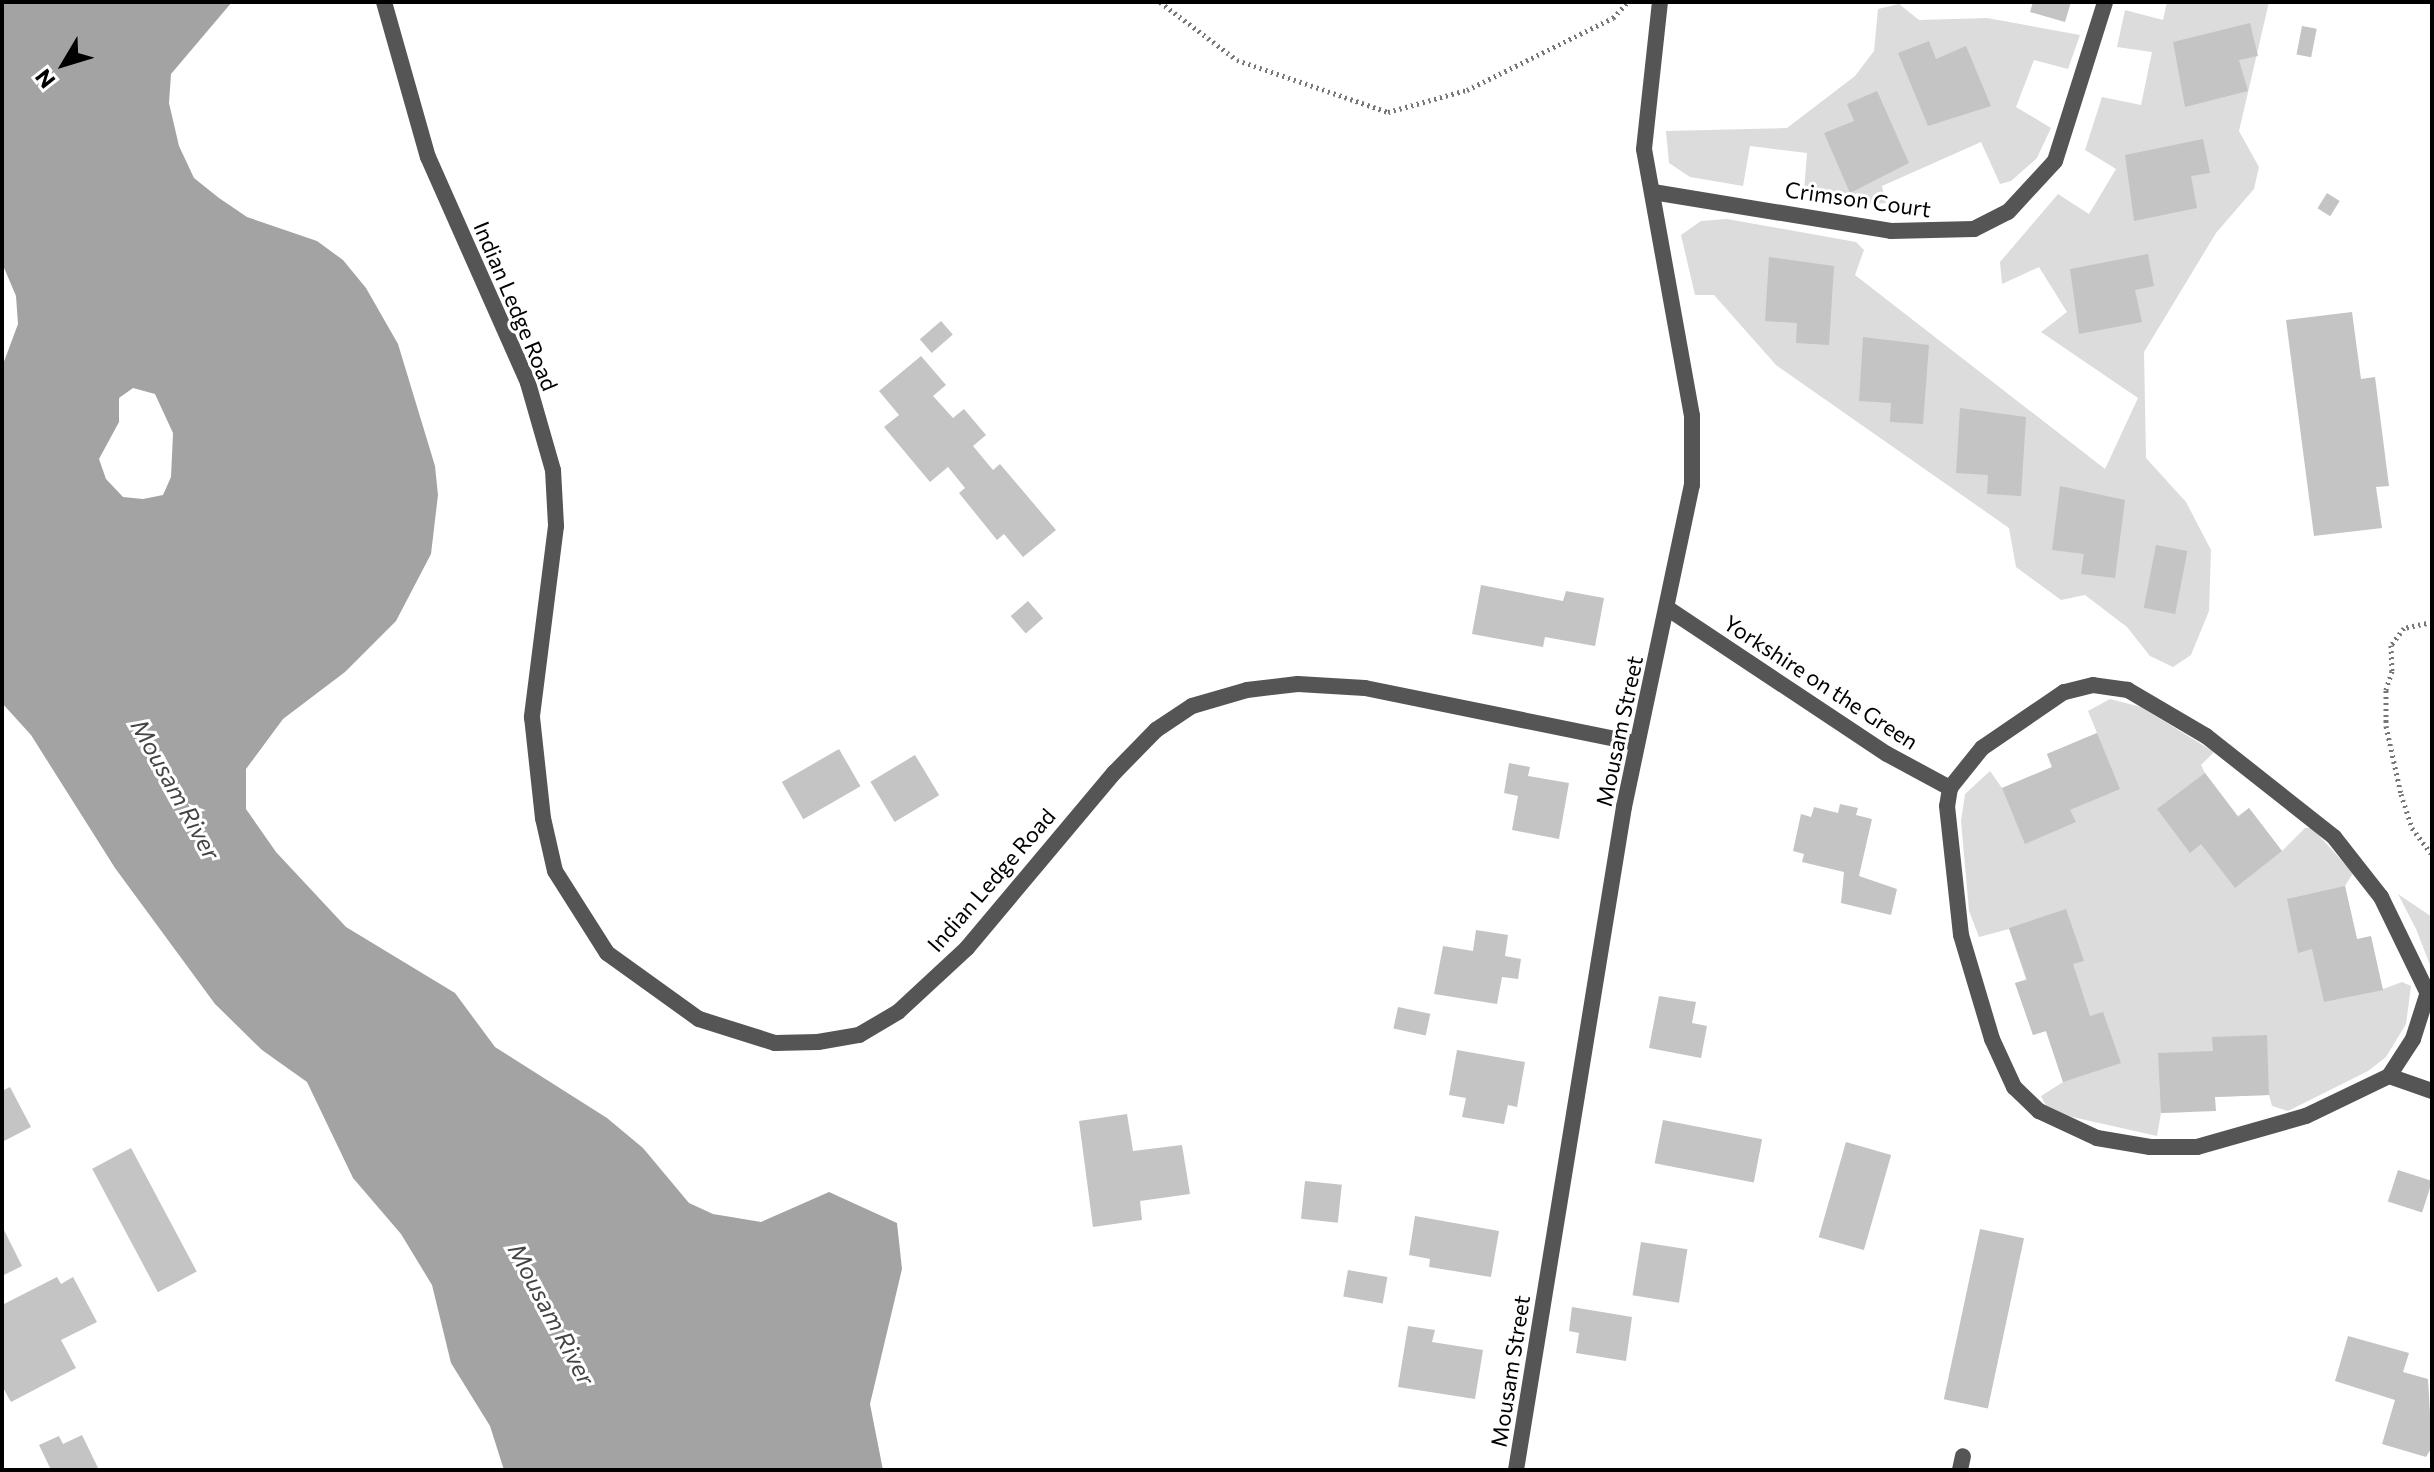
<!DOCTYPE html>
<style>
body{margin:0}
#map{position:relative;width:2434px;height:1472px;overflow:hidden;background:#fff;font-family:Commissioner,sans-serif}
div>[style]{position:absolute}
.green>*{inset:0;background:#dcdcdc}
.water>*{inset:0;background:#a3a3a3}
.building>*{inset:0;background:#c4c4c4;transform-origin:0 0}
.path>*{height:5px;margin-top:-2.5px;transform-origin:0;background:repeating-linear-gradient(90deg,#777 0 2px,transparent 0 6px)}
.minor>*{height:16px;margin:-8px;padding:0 8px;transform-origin:8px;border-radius:8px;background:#555}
span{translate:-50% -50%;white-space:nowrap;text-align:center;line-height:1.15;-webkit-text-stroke:6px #fff;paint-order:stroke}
.street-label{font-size:22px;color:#000}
.water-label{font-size:24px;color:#444;font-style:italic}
.frame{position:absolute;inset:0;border:4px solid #000;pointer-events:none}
.north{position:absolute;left:24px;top:24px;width:80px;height:80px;-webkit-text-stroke:6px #fff;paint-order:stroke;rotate:232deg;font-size:22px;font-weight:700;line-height:32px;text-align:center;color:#000}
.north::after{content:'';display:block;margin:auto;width:28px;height:36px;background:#000;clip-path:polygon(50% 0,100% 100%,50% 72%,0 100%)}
</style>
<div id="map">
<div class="green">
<i style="clip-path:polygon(2167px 2px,2269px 2px,2239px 131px,2259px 167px,2254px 189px,2216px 233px,2144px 352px,2146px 458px,2186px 502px,2211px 550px,2209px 611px,2191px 655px,2173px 667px,2150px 656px,2127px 627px,2085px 595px,2061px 600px,2016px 567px,2009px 528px,1776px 365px,1714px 295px,1695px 295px,1681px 235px,1701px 221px,1727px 219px,1856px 242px,1864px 250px,1855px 275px,2105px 469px,2138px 398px,2041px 332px,2067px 312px,2039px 267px,2002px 284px,2000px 262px,2058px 194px,2089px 214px,2116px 169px,2085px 150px,2102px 97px,2141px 105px,2152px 52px,2117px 47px,2125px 10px,2163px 20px)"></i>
<i style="clip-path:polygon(1899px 4px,1919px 20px,1987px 18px,2080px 35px,2068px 69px,2034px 60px,2016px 107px,2051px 128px,2037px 158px,2011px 181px,2000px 184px,1981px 142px,1882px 186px,1886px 203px,1871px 204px,1804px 191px,1807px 153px,1750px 146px,1743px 186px,1690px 177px,1669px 163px,1666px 131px,1787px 128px,1855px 76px,1874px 51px,1878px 9px)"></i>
<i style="clip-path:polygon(2110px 699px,2141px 707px,2214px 752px,2201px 765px,2205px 773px,2238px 816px,2249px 808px,2282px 851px,2305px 828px,2312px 828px,2353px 873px,2345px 886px,2357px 939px,2383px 989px,2402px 982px,2411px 986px,2406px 1024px,2386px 1057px,2368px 1071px,2288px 1111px,2272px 1106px,2269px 1095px,2215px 1097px,2188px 1112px,2161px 1113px,2157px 1136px,2059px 1114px,2046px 1106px,2041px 1096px,2063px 1082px,2046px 1031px,2033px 1035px,2015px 983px,2026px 979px,2009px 929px,1979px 937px,1969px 911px,1961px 821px,1965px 794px,1990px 771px,2002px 788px,2052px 767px,2047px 754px,2097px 733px,2088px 711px)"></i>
<i style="clip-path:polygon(2398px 894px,2432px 917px,2432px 970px,2416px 929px)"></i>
</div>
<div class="water">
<i style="clip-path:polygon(evenodd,2px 2px,232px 2px,171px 74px,169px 103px,179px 146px,194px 178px,219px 198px,247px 217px,317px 241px,343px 260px,366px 288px,398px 344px,435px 466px,438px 495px,431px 554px,396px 621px,345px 672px,283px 719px,246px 769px,246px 809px,276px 852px,346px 927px,455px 993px,495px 1047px,607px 1118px,643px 1148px,689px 1203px,713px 1214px,761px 1222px,829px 1192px,897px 1223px,902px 1269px,870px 1404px,883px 1470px,504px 1470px,490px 1426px,451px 1363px,432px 1285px,401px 1234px,353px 1178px,307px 1082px,262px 1050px,215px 1004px,115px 868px,31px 735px,2px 703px,2px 367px,18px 324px,16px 296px,2px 263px,2px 2px,133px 388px,155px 394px,173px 433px,171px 477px,163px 495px,143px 499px,123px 497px,106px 479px,99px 459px,119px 422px,119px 398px,133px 388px)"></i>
</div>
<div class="building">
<i style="clip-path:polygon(2033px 2px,2071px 2px,2065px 22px,2030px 12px)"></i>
<i style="clip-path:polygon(2250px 23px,2258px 56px,2239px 60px,2248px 91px,2185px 107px,2173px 42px)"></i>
<i style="left:2302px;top:26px;width:15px;height:29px;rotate:11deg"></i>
<i style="clip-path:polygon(1929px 41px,1936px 59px,1966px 46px,1991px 106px,1928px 126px,1898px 53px)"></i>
<i style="clip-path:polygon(1877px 91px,1909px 163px,1850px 193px,1824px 133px,1854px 121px,1847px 104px)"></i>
<i style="clip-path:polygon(2203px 139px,2210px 173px,2191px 176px,2197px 208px,2134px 221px,2125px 155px)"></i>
<i style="left:2327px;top:193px;width:15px;height:18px;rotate:32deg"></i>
<i style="clip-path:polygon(2148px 254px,2154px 286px,2135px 290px,2142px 322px,2079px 334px,2070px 269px)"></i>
<i style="clip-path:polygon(1769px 257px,1834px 266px,1829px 345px,1796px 343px,1797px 323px,1765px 321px)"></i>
<i style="clip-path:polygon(2352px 312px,2361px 379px,2375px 377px,2389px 486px,2376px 487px,2382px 528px,2314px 536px,2286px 320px)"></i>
<i style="left:941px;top:321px;width:18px;height:28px;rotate:49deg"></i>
<i style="clip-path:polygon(1863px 337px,1929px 345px,1923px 424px,1890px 422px,1891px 403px,1859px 401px)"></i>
<i style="clip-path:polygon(921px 356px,946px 385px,933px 396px,953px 418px,964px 409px,986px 435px,973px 446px,993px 470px,1000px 464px,1056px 530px,1023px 557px,1004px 534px,997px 540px,959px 493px,965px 488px,948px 467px,930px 482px,884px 427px,899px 415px,879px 391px)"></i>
<i style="clip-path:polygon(1960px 408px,2026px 417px,2021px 496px,1987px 494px,1988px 475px,1956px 473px)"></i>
<i style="clip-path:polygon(2060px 486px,2125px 500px,2115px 578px,2081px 574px,2084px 554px,2052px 550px)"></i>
<i style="left:2156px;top:545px;width:32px;height:64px;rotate:11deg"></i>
<i style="clip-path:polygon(1481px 585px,1563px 601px,1566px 591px,1604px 598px,1595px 646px,1545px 637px,1543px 647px,1472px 634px)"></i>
<i style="left:1028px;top:601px;width:23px;height:23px;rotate:49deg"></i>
<i style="clip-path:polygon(2097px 733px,2120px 789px,2070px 810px,2076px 822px,2025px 844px,2002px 788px,2052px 767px,2047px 754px)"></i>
<i style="left:839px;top:749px;width:43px;height:66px;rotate:60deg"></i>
<i style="left:915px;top:755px;width:47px;height:52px;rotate:59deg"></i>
<i style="clip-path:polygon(1509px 763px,1530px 767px,1528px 776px,1569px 783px,1559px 839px,1512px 830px,1518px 796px,1504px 793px)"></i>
<i style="clip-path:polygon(2205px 773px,2238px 817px,2249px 808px,2282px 851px,2235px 888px,2201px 844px,2190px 853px,2157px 809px)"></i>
<i style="clip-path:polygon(1840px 804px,1858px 808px,1856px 815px,1872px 819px,1859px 876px,1897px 889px,1891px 915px,1841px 903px,1844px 872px,1802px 862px,1804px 854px,1793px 851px,1801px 814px,1811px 817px,1814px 807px,1838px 813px)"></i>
<i style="clip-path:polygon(2345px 886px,2357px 939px,2371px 936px,2383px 990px,2324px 1002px,2312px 949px,2298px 953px,2287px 899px)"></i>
<i style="clip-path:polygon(2066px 909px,2084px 961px,2073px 964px,2090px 1016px,2103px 1012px,2121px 1063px,2063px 1082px,2046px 1031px,2033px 1035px,2015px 983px,2027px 980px,2009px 928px)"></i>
<i style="clip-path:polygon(1476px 930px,1508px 935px,1505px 956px,1521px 959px,1518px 979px,1502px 977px,1497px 1004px,1434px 994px,1443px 946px,1473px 951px)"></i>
<i style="clip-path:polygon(1659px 996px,1696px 1002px,1692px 1023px,1707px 1026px,1701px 1058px,1649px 1048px)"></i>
<i style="left:1398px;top:1007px;width:33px;height:22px;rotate:12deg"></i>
<i style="clip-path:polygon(2267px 1035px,2269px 1095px,2215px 1097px,2216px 1111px,2161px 1113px,2158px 1053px,2213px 1051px,2212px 1037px)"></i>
<i style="clip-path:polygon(1457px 1050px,1525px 1062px,1517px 1107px,1508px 1105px,1504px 1124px,1462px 1117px,1466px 1098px,1449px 1095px)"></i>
<i style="clip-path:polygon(10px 1087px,31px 1127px,2px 1142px,2px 1091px)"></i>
<i style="clip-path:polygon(1127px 1114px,1133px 1151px,1182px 1145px,1190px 1194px,1140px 1201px,1142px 1220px,1093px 1227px,1079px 1121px)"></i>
<i style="left:1663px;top:1120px;width:101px;height:44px;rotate:11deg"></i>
<i style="left:1846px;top:1142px;width:47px;height:99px;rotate:16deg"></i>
<i style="left:131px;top:1148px;width:140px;height:44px;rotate:62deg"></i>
<i style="left:2398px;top:1170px;width:36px;height:33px;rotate:18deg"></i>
<i style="left:1305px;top:1181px;width:37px;height:38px;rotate:6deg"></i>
<i style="clip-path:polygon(1415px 1216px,1499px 1231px,1491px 1277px,1429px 1267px,1430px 1259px,1409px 1255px)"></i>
<i style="clip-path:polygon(2px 1226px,22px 1266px,2px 1276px)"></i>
<i style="left:1980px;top:1229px;width:45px;height:174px;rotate:12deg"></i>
<i style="left:1641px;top:1242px;width:47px;height:54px;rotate:9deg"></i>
<i style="left:1348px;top:1270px;width:40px;height:27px;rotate:10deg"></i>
<i style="clip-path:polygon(57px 1277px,61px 1284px,73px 1277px,97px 1322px,61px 1340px,76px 1368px,11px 1402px,2px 1386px,2px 1305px)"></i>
<i style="clip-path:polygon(1572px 1307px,1632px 1317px,1626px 1361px,1576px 1353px,1579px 1333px,1569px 1331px)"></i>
<i style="clip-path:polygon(1408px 1326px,1435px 1330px,1432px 1342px,1483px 1350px,1475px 1399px,1398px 1387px)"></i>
<i style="clip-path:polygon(2348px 1336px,2409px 1353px,2403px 1372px,2428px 1379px,2432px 1447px,2426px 1457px,2382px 1444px,2395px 1400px,2335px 1381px)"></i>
<i style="clip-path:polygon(82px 1435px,99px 1470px,51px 1470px,39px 1445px,59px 1436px,63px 1444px)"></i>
</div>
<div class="path">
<i style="left:1160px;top:2px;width:96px;rotate:37deg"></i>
<i style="left:1237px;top:60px;width:160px;rotate:19deg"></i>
<i style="left:1388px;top:112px;width:82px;rotate:-15.6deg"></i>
<i style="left:1467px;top:90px;width:163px;rotate:-26.3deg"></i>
<i style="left:1613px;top:18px;width:22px;rotate:-47deg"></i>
<i style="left:2432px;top:622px;width:29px;rotate:168deg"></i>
<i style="left:2404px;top:628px;width:21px;rotate:127deg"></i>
<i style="left:2391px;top:645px;width:26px;rotate:88deg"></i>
<i style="left:2392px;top:671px;width:20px;rotate:108deg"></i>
<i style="left:2386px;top:690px;width:36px;rotate:90deg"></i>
<i style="left:2386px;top:726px;width:70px;rotate:77.6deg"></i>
<i style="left:2401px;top:794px;width:36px;rotate:72deg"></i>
<i style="left:2412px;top:828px;width:34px;rotate:53deg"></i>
</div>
<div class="minor">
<i style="left:384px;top:2px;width:161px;rotate:74.2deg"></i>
<i style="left:428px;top:157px;width:247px;rotate:66.1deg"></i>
<i style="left:528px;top:383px;width:91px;rotate:74deg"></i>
<i style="left:553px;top:470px;width:56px;rotate:86.9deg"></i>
<i style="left:556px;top:526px;width:193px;rotate:97.2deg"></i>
<i style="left:532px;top:717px;width:102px;rotate:83.8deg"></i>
<i style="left:543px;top:818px;width:54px;rotate:77.2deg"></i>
<i style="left:555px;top:871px;width:97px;rotate:57.6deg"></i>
<i style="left:607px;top:953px;width:113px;rotate:35.7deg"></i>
<i style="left:699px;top:1019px;width:80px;rotate:17.5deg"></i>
<i style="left:775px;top:1043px;width:43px;rotate:-1.3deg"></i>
<i style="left:818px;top:1042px;width:42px;rotate:-9.7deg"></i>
<i style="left:859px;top:1035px;width:45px;rotate:-30.5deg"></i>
<i style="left:898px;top:1012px;width:94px;rotate:-42.8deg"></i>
<i style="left:967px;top:948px;width:229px;rotate:-50deg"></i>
<i style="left:1114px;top:773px;width:60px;rotate:-45.7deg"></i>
<i style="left:1156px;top:730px;width:43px;rotate:-33.7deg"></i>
<i style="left:1192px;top:706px;width:57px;rotate:-16.2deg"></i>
<i style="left:1247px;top:690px;width:51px;rotate:-6.7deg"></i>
<i style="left:1298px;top:684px;width:67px;rotate:3.4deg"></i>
<i style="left:1365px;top:688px;width:277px;rotate:11.5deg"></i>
<i style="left:1653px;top:192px;width:241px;rotate:9.3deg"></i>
<i style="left:1891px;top:231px;width:83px;rotate:-1.4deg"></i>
<i style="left:1974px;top:229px;width:38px;rotate:-27deg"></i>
<i style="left:2008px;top:212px;width:69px;rotate:-47.3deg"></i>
<i style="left:2055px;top:161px;width:167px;rotate:-72.5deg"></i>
<i style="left:1670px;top:610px;width:260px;rotate:33.6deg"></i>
<i style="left:1887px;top:754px;width:72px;rotate:28.4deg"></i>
<i style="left:2432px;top:1002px;width:117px;rotate:-115.9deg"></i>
<i style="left:2381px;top:897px;width:76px;rotate:-128.1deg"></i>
<i style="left:2334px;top:837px;width:163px;rotate:-141.7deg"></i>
<i style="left:2206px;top:736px;width:91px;rotate:-149.5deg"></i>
<i style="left:2128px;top:690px;width:35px;rotate:-172deg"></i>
<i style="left:2093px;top:685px;width:30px;rotate:166deg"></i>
<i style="left:2064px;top:692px;width:99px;rotate:145.7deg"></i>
<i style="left:1982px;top:748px;width:51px;rotate:128.7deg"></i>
<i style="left:1950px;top:788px;width:18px;rotate:99deg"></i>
<i style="left:1947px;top:806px;width:130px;rotate:83.8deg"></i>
<i style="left:1961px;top:935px;width:109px;rotate:73.4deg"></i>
<i style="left:1992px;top:1039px;width:53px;rotate:65.4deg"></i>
<i style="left:2014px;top:1087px;width:35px;rotate:44deg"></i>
<i style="left:2039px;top:1111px;width:64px;rotate:25deg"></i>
<i style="left:2097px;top:1138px;width:54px;rotate:9.6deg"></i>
<i style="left:2150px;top:1147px;width:47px"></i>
<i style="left:2197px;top:1147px;width:113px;rotate:-15.9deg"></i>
<i style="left:2306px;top:1116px;width:92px;rotate:-25.7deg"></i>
<i style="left:2389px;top:1076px;width:46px;rotate:19.2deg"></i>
<i style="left:2389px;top:1076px;width:44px;rotate:-57deg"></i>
<i style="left:2413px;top:1039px;width:46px;rotate:-72.3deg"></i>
<i style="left:1516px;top:1470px;width:672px;rotate:-80.75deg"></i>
<i style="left:1624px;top:807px;width:329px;rotate:-78.1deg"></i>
<i style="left:1692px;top:485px;width:69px;rotate:-90deg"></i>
<i style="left:1692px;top:416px;width:271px;rotate:-100.2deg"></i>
<i style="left:1644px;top:149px;width:148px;rotate:-83.8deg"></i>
<i style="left:1960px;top:1470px;width:14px;rotate:-78deg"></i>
</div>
<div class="street-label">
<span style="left:1858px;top:199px;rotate:8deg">Crimson Court</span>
<span style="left:516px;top:306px;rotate:67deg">Indian Ledge Road</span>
<span style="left:1821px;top:682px;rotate:33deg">Yorkshire on the Green</span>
<span style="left:1619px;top:731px;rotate:-78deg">Mousam Street</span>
<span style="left:991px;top:880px;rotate:-49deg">Indian Ledge Road</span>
<span style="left:1510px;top:1371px;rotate:-81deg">Mousam Street</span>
</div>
<div class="water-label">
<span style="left:176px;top:789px;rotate:61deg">Mousam River</span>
<span style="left:552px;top:1314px;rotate:62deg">Mousam River</span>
</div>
<div class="frame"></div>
<div class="north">N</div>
</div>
